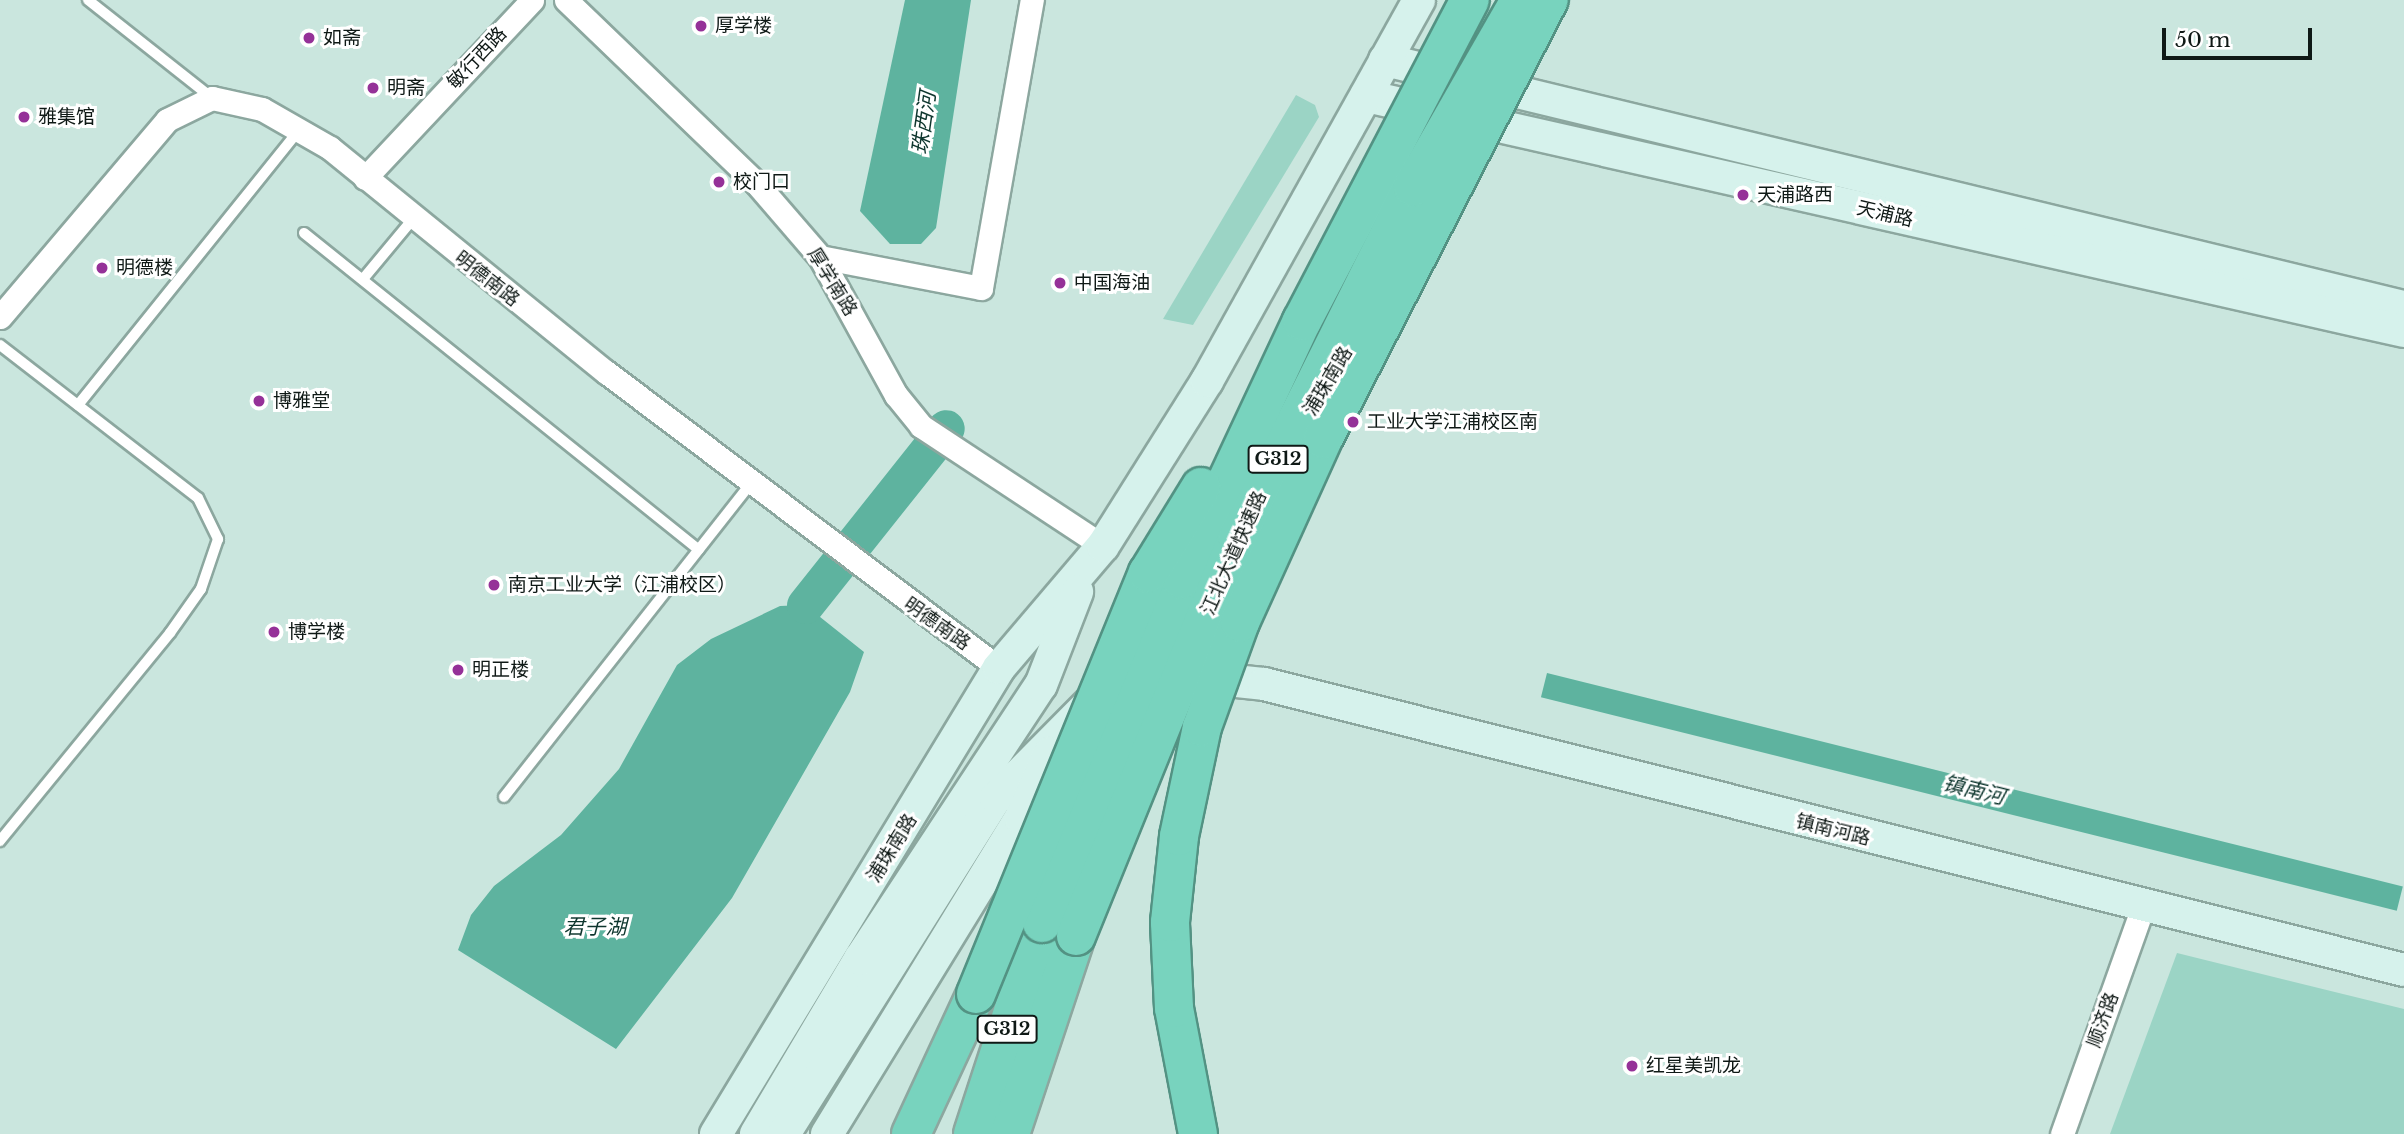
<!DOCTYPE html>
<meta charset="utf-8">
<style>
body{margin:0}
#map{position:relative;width:2404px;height:1134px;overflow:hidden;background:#cae6de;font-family:"Libre Baskerville","Noto Sans SC",serif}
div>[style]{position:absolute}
.green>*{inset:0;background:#9bd4c5}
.water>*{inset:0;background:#5eb39f;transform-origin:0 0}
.river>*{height:37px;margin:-18.5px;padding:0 18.5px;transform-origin:18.5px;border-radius:18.5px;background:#5eb39f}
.roads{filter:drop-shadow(2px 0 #8ca79f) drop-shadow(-2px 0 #8ca79f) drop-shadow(0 2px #8ca79f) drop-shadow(0 -2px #8ca79f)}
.lane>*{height:10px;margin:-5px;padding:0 5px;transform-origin:5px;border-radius:5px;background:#fff}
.street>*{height:23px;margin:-11.5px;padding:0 11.5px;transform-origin:11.5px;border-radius:11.5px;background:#fff}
.secondary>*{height:32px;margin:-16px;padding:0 16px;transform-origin:16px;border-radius:16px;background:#d6f2ec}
.highway>*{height:38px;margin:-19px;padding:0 19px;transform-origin:19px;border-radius:19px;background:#78d3be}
.bridges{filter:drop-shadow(2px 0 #539283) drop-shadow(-2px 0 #539283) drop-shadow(0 2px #539283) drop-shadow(0 -2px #539283)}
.highway-bridge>*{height:38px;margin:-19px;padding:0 19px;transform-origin:19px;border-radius:19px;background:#78d3be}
.dots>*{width:19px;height:19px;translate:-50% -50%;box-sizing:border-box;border:4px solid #fff;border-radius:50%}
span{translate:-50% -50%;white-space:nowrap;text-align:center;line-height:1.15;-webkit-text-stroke:6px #fff;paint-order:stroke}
.shield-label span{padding:2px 5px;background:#fff;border:2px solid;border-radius:5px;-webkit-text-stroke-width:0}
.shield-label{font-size:18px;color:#0f1916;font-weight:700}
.poi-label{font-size:19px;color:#0f1916}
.left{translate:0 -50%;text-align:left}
.street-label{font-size:19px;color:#0f1916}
.water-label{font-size:21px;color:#0e362e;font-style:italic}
.scale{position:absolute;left:2162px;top:28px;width:150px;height:32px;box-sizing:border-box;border:4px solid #0f1916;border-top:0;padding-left:9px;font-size:21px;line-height:24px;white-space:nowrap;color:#0f1916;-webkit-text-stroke:5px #fff;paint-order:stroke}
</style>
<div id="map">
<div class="green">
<i style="clip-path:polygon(1296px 95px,1315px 105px,1319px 117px,1193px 325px,1163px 319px)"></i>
<i style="clip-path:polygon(2177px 953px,2404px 1009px,2404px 1134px,2110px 1134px)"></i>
</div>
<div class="water">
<i style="clip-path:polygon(905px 0,971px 0,936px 228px,921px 244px,890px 244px,860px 211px)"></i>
<i style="clip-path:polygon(805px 605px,864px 652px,850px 692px,732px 898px,616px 1049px,458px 950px,471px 915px,494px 886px,561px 835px,619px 769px,677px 665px,711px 639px,780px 606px)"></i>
<i style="left:1547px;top:673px;width:882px;height:25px;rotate:14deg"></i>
</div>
<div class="river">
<i style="left:805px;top:605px;width:226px;rotate:-51.5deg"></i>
</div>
<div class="roads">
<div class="lane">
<i style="left:88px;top:0;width:158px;rotate:38.3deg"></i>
<i style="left:304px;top:233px;width:506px;rotate:38.75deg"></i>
<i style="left:363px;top:279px;width:78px;rotate:-50.2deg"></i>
<i style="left:0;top:345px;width:250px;rotate:37.7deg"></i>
<i style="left:198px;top:498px;width:46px;rotate:64deg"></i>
<i style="left:218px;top:539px;width:53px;rotate:108.8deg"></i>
<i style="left:201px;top:589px;width:54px;rotate:125.2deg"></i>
<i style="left:170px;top:633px;width:269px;rotate:129.3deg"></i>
<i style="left:78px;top:405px;width:353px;rotate:-51.2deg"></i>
<i style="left:504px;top:797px;width:398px;rotate:-51.8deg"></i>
</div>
<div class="street">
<i style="left:566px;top:0;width:265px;rotate:43.9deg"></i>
<i style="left:757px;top:184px;width:96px;rotate:49.2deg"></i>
<i style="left:820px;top:257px;width:158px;rotate:61.2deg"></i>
<i style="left:896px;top:395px;width:40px;rotate:51deg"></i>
<i style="left:921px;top:426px;width:218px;rotate:33.4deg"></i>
<i style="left:365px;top:178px;width:244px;rotate:-46.8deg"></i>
<i style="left:820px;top:257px;width:164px;rotate:10.9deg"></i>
<i style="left:981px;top:288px;width:292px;rotate:-80deg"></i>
<i style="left:0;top:317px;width:258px;rotate:-49.7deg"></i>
<i style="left:167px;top:120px;width:50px;rotate:-26.1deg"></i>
<i style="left:212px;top:98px;width:51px;rotate:12.4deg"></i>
<i style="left:262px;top:109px;width:78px;rotate:29.8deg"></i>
<i style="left:330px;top:148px;width:355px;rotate:39.1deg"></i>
<i style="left:606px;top:372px;width:492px;rotate:37deg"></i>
<i style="left:2062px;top:1134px;width:242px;rotate:-70.4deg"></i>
</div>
<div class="secondary">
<i style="left:1385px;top:60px;width:1049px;rotate:13.63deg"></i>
<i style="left:1366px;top:96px;width:1064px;rotate:12.76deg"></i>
<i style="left:1198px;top:677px;width:66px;rotate:6.1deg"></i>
<i style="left:1264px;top:684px;width:1175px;rotate:14.08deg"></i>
<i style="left:716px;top:1134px;width:545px;rotate:-58.73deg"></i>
<i style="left:999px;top:668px;width:160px;rotate:-49.6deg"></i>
<i style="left:1103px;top:546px;width:195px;rotate:-57.8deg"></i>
<i style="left:1207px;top:381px;width:436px;rotate:-60.9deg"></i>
<i style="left:756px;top:1134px;width:204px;rotate:-59.3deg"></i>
<i style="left:860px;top:959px;width:328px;rotate:-56.6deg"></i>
<i style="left:1041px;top:685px;width:100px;rotate:-68.8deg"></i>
<i style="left:784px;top:1134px;width:397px;rotate:-57.8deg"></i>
<i style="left:996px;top:798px;width:145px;rotate:-45.3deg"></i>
<i style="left:827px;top:1134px;width:371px;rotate:-58.5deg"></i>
<i style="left:1021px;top:818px;width:71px;rotate:-66deg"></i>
</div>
<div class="highway">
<i style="left:911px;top:1134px;width:154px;rotate:-65.1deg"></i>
<i style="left:973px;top:1134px;width:222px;rotate:-71.9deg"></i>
<i style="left:1010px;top:1134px;width:209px;rotate:-71.6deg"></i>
</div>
</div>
<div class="bridges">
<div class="highway-bridge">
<i style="left:1042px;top:923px;width:371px;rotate:-68deg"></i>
<i style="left:1181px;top:579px;width:285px;rotate:-64.9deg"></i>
<i style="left:1302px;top:321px;width:362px;rotate:-62.4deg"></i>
<i style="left:1076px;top:936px;width:430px;rotate:-67.9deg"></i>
<i style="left:1238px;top:538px;width:392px;rotate:-63.5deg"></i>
<i style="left:1413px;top:187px;width:215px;rotate:-60.2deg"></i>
<i style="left:976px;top:994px;width:455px;rotate:-67.8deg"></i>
<i style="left:1148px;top:573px;width:101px;rotate:-58.4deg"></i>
<i style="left:1198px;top:1134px;width:128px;rotate:-100.8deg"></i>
<i style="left:1174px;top:1008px;width:86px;rotate:-92.7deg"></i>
<i style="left:1170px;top:922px;width:86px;rotate:-84deg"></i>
<i style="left:1179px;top:836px;width:111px;rotate:-78.1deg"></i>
<i style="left:1202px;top:727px;width:112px;rotate:-70.1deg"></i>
<i style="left:1240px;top:622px;width:201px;rotate:-65.6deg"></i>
<i style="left:1323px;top:439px;width:494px;rotate:-62.8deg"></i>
</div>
</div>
<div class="dots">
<i style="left:701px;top:26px;background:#953198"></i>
<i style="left:309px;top:38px;background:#953198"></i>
<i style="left:373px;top:88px;background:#953198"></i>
<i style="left:24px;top:117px;background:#953198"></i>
<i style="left:719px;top:182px;background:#953198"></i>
<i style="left:1743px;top:195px;background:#953198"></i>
<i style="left:102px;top:268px;background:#953198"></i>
<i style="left:1060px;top:283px;background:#953198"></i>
<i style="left:259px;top:401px;background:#953198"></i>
<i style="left:1353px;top:422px;background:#953198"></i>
<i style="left:494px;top:585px;background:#953198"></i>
<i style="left:274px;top:632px;background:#953198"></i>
<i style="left:458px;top:670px;background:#953198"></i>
<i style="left:1632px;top:1066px;background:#953198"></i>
</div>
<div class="shield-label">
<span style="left:1278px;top:459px">G312</span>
<span style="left:1007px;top:1029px">G312</span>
</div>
<div class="poi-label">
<span class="left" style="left:715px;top:26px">厚学楼</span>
<span class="left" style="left:323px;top:38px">如斋</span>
<span class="left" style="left:387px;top:88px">明斋</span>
<span class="left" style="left:38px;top:117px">雅集馆</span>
<span class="left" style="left:733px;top:182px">校门口</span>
<span class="left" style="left:1757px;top:195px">天浦路西</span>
<span class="left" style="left:116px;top:268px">明德楼</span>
<span class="left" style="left:1074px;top:283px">中国海油</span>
<span class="left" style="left:273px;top:401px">博雅堂</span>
<span class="left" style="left:1367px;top:422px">工业大学江浦校区南</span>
<span class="left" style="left:508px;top:585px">南京工业大学（江浦校区）</span>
<span class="left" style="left:288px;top:632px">博学楼</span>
<span class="left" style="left:472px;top:670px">明正楼</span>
<span class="left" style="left:1646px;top:1066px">红星美凯龙</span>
</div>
<div class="street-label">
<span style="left:477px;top:58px;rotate:-47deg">敏行西路</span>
<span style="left:1885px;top:214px;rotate:13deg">天浦路</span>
<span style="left:487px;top:279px;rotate:38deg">明德南路</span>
<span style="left:832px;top:282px;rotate:58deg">厚学南路</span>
<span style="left:1328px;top:381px;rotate:-59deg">浦珠南路</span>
<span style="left:1234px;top:553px;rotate:-66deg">江北大道快速路</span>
<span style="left:937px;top:624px;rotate:35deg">明德南路</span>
<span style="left:1833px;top:830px;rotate:14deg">镇南河路</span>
<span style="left:892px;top:848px;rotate:-58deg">浦珠南路</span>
<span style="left:2103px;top:1020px;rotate:-70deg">顺济路</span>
</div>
<div class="water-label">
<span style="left:924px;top:123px;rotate:-82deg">珠西河</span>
<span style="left:1974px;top:790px;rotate:14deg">镇南河</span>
<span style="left:595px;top:927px">君子湖</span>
</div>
<div class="scale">50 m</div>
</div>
